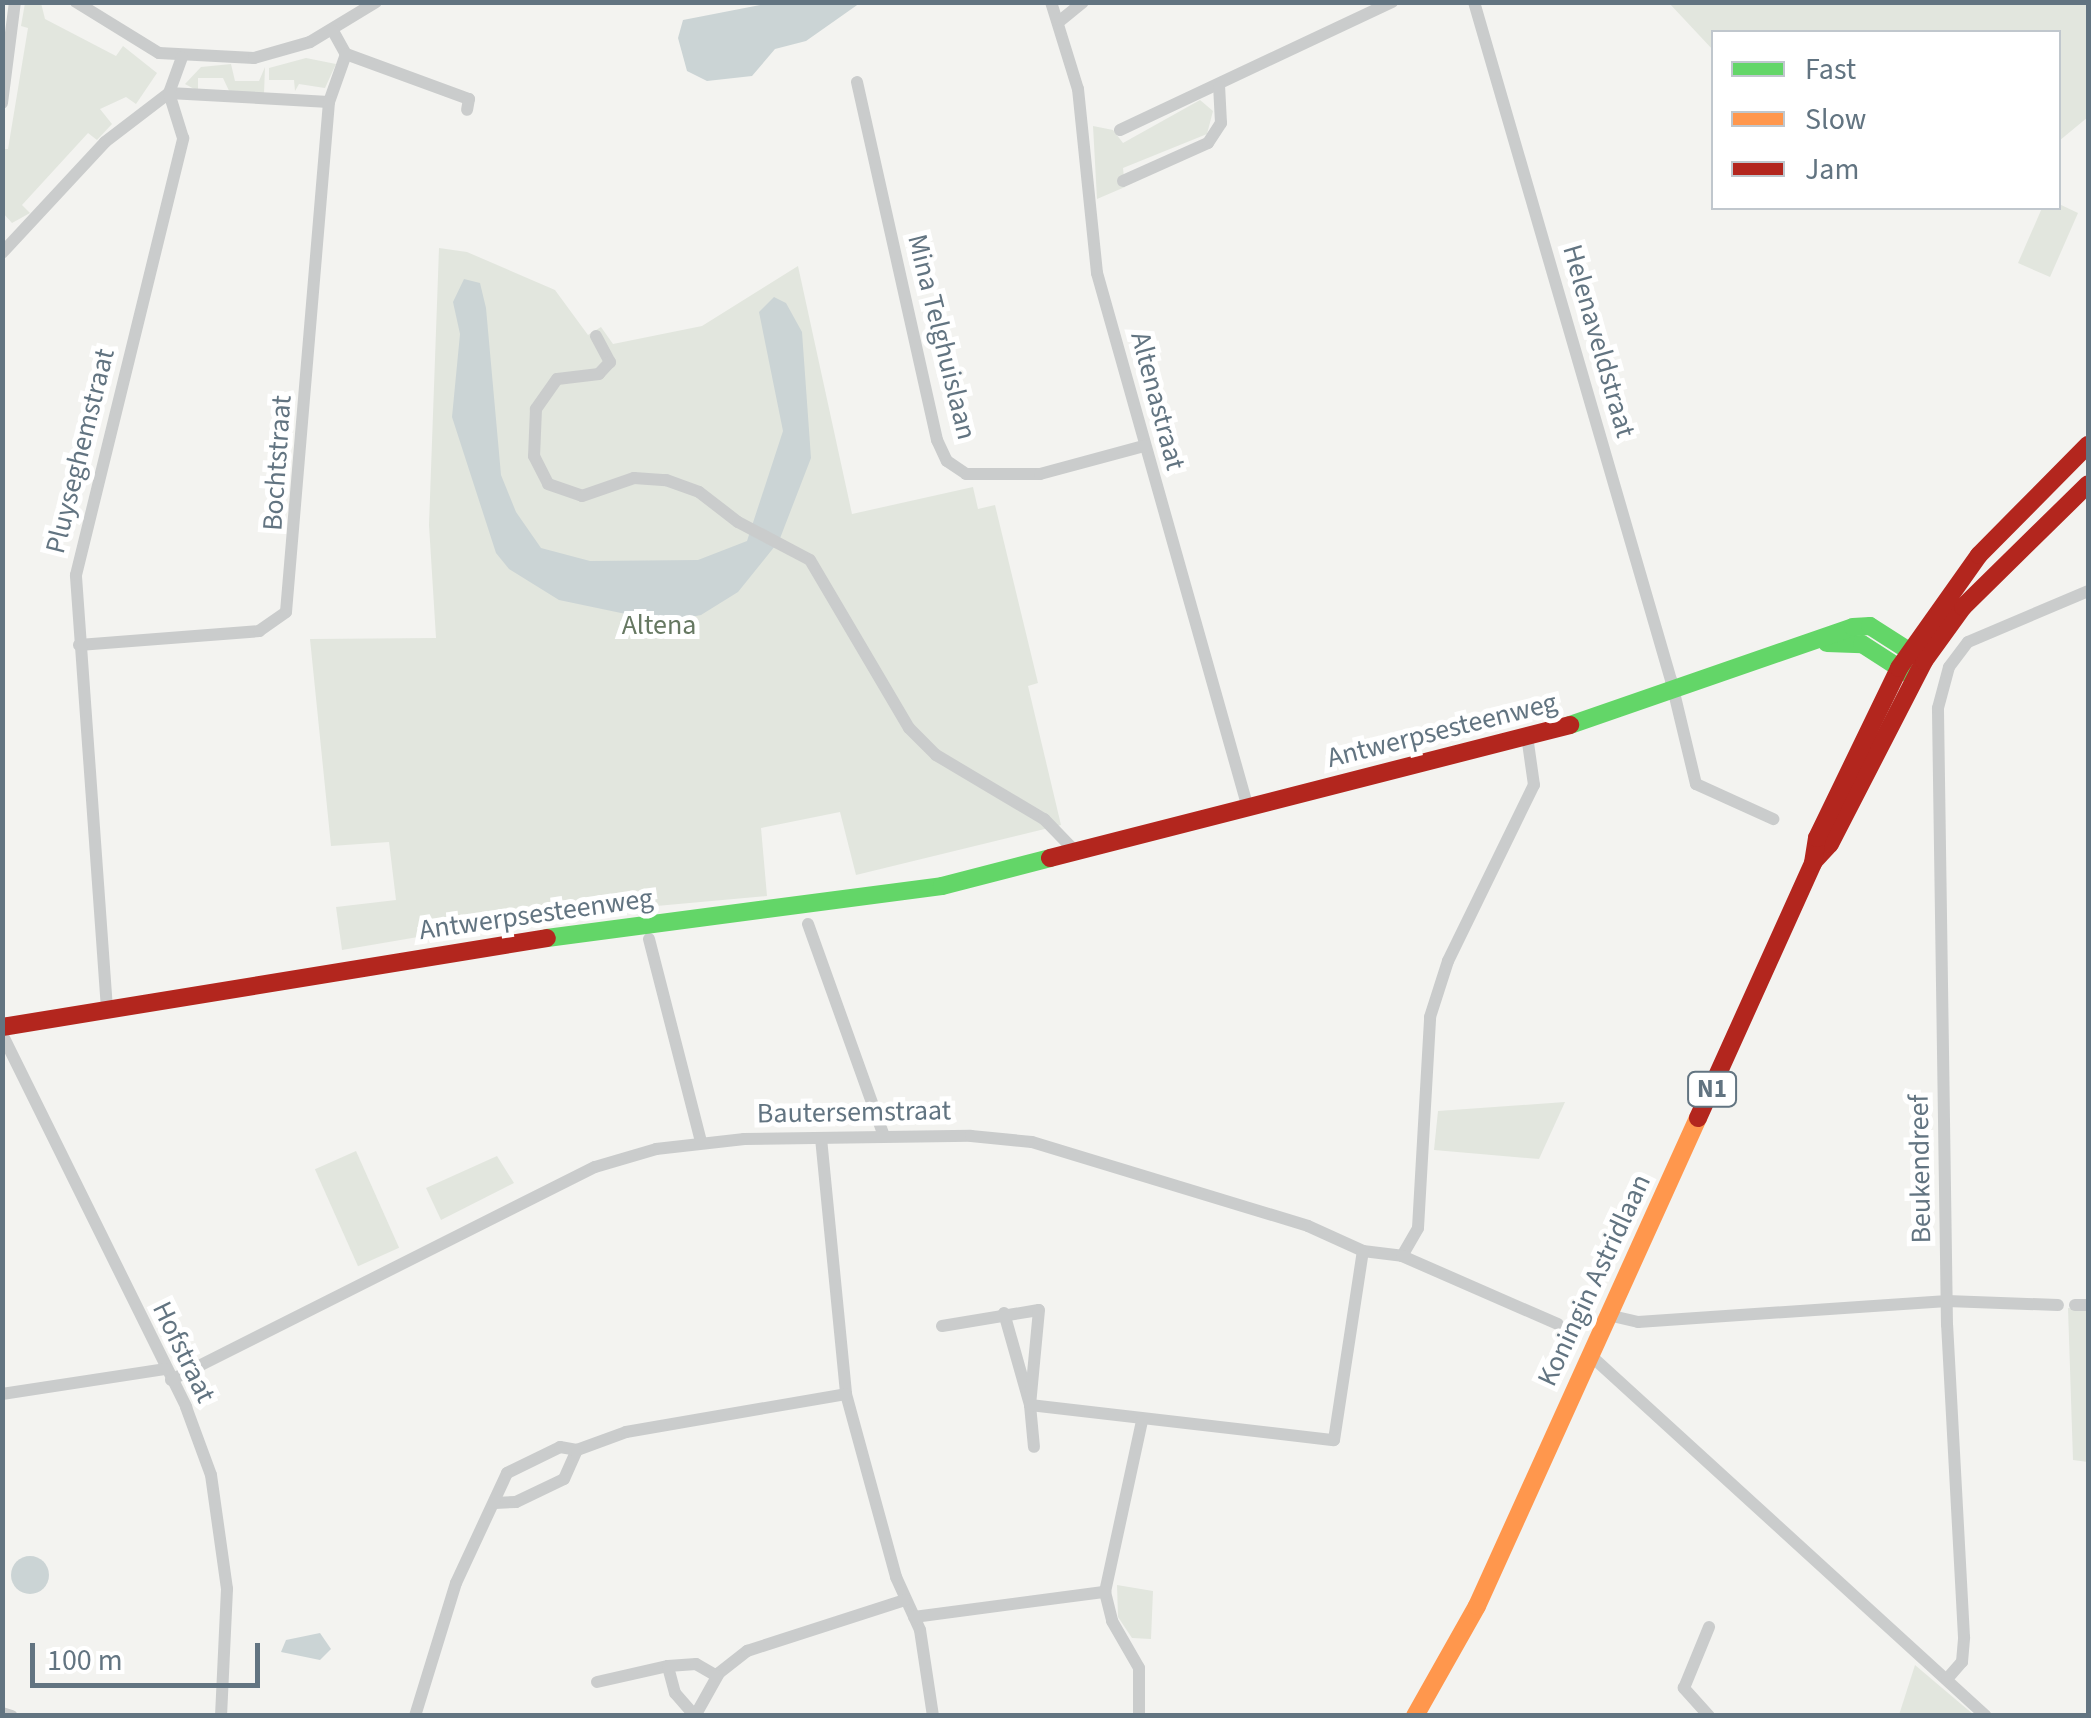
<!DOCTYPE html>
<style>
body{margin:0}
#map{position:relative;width:2091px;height:1718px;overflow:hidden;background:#f3f3f0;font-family:"Source Sans 3",sans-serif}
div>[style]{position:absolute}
.green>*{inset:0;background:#e2e6de;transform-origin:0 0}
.water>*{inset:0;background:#cbd4d5}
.round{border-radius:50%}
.street>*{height:12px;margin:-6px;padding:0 6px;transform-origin:6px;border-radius:6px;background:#cacccc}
.fast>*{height:18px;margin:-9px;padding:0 9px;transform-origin:9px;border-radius:9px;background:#63d668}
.slow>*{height:18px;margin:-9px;padding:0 9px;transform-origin:9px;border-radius:9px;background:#ff974d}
.jam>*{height:18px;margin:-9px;padding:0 9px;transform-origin:9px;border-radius:9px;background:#b3261e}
span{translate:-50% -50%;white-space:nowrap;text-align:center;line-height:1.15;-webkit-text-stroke:10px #fff;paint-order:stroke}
.shield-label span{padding:2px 8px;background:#fff;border:2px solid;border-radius:8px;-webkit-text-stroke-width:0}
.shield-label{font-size:25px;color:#627481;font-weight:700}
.street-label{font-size:28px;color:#627481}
.park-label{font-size:28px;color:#667861}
.frame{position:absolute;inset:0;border:5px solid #627481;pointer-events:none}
.legend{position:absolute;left:1711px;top:30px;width:350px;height:180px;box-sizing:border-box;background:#fff;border:2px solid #c0c7cd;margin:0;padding:12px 18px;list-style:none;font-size:30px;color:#627481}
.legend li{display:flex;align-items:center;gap:20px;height:50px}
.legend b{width:50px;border:2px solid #c0c7cd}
.scale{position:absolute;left:30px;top:1643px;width:230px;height:45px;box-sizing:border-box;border:5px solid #627481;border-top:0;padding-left:12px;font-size:30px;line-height:35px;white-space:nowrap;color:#627481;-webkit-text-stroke:8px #fff;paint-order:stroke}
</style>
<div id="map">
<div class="green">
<i style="clip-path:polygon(25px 3px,41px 3px,45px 19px,116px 56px,123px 46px,157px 73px,136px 104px,126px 97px,100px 109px,112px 124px,97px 140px,88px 133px,22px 205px,30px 213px,12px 223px,3px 213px,3px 149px,8px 149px,28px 28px,21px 26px)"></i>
<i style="clip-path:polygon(1669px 3px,2088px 3px,2088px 117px,2059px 141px,2058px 32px,1714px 32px,1713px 50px)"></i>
<i style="clip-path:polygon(306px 58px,336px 64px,325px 88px,299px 84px,295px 91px,294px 80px,269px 80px,269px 68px)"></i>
<i style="clip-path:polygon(231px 64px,235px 81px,259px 81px,265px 67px,264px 94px,230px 93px,223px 78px,198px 78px,198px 91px,185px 84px,201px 67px)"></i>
<i style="clip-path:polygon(1200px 100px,1213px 111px,1207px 134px,1123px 168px,1125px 187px,1097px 199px,1093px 126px,1113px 130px,1123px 143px)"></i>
<i style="clip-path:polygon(2059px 204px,2078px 213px,2050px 277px,2018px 263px,2042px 208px)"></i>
<i style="clip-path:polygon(439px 248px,467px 252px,555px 290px,588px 335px,601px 327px,613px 344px,702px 326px,798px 266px,852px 514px,973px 487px,978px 509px,995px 505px,1038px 683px,1028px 686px,1061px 825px,856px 875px,840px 812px,761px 828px,767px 896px,535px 917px,342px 950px,336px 907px,396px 900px,389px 842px,331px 846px,310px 639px,436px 638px,429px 525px)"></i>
<i style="clip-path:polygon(1565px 1102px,1539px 1159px,1434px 1150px,1438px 1111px)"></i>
<i style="left:356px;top:1151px;width:106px;height:45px;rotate:66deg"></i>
<i style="clip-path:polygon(497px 1156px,514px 1183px,441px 1220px,426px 1188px)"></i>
<i style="clip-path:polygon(2068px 1308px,2088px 1309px,2088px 1462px,2073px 1460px)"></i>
<i style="clip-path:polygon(1117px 1585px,1153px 1591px,1151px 1639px,1132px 1638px,1118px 1617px)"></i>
<i style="clip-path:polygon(1915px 1665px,1974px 1715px,1899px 1715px)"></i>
</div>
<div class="water">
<i style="clip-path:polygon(771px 3px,860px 3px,806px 41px,775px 49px,752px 76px,707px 81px,687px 71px,678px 38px,683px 20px)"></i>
<i style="clip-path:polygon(464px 279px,480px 283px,486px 308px,501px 475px,516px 512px,541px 548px,590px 561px,698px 560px,747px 541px,783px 431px,759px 312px,774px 297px,786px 303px,802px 332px,811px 458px,779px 541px,738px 592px,701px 615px,664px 622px,559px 600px,509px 569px,496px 553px,452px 417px,460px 334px,453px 302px)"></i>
<i class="round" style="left:11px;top:1556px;width:38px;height:38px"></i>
<i style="clip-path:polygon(320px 1633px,331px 1649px,320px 1660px,281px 1652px,286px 1640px)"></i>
</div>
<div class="street">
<i style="left:76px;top:2px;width:97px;rotate:31.6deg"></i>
<i style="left:159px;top:53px;width:95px;rotate:3deg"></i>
<i style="left:254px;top:58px;width:58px;rotate:-15.9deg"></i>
<i style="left:310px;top:42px;width:77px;rotate:-31.2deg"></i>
<i style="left:1051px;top:2px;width:91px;rotate:72.8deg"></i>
<i style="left:1078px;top:89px;width:185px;rotate:84.1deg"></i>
<i style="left:1097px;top:273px;width:556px;rotate:74.24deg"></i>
<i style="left:1474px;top:2px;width:706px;rotate:73.8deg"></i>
<i style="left:1671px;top:680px;width:107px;rotate:76.5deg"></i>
<i style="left:1696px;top:784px;width:85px;rotate:24.4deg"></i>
<i style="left:1061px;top:20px;width:28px;rotate:-39deg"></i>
<i style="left:333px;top:31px;width:26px;rotate:61deg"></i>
<i style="left:346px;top:54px;width:131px;rotate:20.1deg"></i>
<i style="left:469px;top:99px;width:11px;rotate:100deg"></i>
<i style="left:857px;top:82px;width:367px;rotate:77.4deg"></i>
<i style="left:937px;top:440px;width:23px;rotate:65deg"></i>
<i style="left:947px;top:461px;width:23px;rotate:34deg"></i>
<i style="left:966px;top:474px;width:74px"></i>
<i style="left:1040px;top:474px;width:108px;rotate:-15.1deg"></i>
<i style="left:169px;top:93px;width:160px;rotate:3.2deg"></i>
<i style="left:329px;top:102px;width:51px;rotate:-70.5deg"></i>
<i style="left:2px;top:103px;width:102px;rotate:-82.7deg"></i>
<i style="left:1120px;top:130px;width:301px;rotate:-25.2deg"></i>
<i style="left:1123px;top:181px;width:93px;rotate:-24.1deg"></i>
<i style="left:1208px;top:143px;width:24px;rotate:-57deg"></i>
<i style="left:1221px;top:123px;width:36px;rotate:-93deg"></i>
<i style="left:2px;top:253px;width:151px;rotate:-47.1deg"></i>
<i style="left:105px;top:142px;width:81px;rotate:-37.4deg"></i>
<i style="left:169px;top:93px;width:38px;rotate:-70deg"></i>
<i style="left:596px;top:336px;width:30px;rotate:62deg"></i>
<i style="left:610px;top:362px;width:16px;rotate:133deg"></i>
<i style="left:599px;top:374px;width:42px;rotate:173.2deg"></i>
<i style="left:557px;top:379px;width:37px;rotate:125deg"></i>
<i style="left:536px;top:409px;width:47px;rotate:92.4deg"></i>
<i style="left:534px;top:456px;width:31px;rotate:63deg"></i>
<i style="left:548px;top:484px;width:36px;rotate:19deg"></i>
<i style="left:582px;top:496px;width:55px;rotate:-19.1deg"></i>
<i style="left:634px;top:478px;width:32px;rotate:4deg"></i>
<i style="left:666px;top:480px;width:35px;rotate:20deg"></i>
<i style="left:699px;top:492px;width:49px;rotate:37.6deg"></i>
<i style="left:738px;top:522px;width:81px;rotate:27.8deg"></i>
<i style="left:810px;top:560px;width:195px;rotate:59.5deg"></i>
<i style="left:909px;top:728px;width:38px;rotate:45deg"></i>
<i style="left:936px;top:755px;width:126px;rotate:30.7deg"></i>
<i style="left:1044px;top:819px;width:45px;rotate:45.9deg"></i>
<i style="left:79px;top:645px;width:181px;rotate:-4.4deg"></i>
<i style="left:259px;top:631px;width:33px;rotate:-35deg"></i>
<i style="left:286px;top:612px;width:512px;rotate:-85.18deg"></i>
<i style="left:808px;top:924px;width:225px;rotate:70.3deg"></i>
<i style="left:649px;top:939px;width:209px;rotate:75.6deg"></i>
<i style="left:107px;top:1009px;width:435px;rotate:-94.1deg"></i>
<i style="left:76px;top:575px;width:450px;rotate:-76.2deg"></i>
<i style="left:183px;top:138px;width:47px;rotate:-107.3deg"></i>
<i style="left:2px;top:1034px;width:416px;rotate:63.7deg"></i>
<i style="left:186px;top:1407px;width:72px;rotate:69.8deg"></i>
<i style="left:211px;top:1475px;width:115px;rotate:82deg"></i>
<i style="left:227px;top:1589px;width:127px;rotate:92.7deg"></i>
<i style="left:821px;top:1138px;width:257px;rotate:84.4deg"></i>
<i style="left:846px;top:1394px;width:190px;rotate:74.7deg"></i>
<i style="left:896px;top:1577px;width:58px;rotate:65.6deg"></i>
<i style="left:920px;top:1630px;width:87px;rotate:81.4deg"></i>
<i style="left:1402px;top:1256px;width:32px;rotate:-60deg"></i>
<i style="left:1418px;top:1228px;width:211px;rotate:-86.7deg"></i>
<i style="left:1430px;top:1017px;width:59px;rotate:-72.2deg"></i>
<i style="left:1448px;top:961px;width:196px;rotate:-64deg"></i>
<i style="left:1534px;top:785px;width:49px;rotate:-98.1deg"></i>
<i style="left:2075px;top:1305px;width:13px"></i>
<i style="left:1004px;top:1313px;width:96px;rotate:74.2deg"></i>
<i style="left:1030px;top:1405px;width:42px;rotate:84.6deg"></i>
<i style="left:1608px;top:1315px;width:31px;rotate:13deg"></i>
<i style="left:1638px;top:1322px;width:310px;rotate:-3.9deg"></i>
<i style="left:1947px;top:1301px;width:111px;rotate:2.1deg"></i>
<i style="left:942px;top:1326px;width:98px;rotate:-9.4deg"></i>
<i style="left:1039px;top:1310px;width:95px;rotate:95.4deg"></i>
<i style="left:1589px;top:1354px;width:537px;rotate:42.36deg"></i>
<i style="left:171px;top:1380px;width:474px;rotate:-26.7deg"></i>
<i style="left:595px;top:1167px;width:64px;rotate:-16.4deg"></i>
<i style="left:656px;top:1149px;width:89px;rotate:-6.5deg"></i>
<i style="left:744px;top:1139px;width:227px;rotate:-0.8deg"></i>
<i style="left:971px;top:1136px;width:61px;rotate:5.6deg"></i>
<i style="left:1032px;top:1142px;width:288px;rotate:16.9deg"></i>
<i style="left:1308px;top:1226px;width:60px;rotate:24.4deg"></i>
<i style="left:1363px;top:1251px;width:39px;rotate:7deg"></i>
<i style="left:1402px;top:1256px;width:170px;rotate:23.6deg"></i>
<i style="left:2px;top:1394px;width:166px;rotate:-8.7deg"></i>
<i style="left:1030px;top:1405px;width:306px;rotate:6.6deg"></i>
<i style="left:1334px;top:1440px;width:191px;rotate:-81.3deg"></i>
<i style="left:495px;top:1503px;width:21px;rotate:-3deg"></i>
<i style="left:516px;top:1502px;width:53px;rotate:-25.6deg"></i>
<i style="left:564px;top:1479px;width:32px;rotate:-66deg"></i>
<i style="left:1105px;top:1592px;width:30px;rotate:76deg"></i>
<i style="left:1112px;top:1621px;width:54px;rotate:60.1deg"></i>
<i style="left:1139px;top:1668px;width:48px;rotate:90deg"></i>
<i style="left:914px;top:1617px;width:193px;rotate:-7.5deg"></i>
<i style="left:1105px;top:1592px;width:175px;rotate:-77.8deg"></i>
<i style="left:1947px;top:1679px;width:23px;rotate:-49deg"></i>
<i style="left:1962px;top:1662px;width:25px;rotate:-85deg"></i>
<i style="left:1964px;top:1637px;width:312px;rotate:-93.1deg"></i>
<i style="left:1947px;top:1325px;width:617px;rotate:-90.84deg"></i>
<i style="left:1938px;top:708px;width:42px;rotate:-75deg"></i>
<i style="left:1949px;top:667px;width:31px;rotate:-53deg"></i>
<i style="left:1968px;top:642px;width:130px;rotate:-23deg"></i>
<i style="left:597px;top:1682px;width:73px;rotate:-12.7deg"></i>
<i style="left:2px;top:1713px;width:10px;rotate:17deg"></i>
<i style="left:415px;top:1716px;width:139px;rotate:-72.9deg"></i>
<i style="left:456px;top:1583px;width:121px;rotate:-65.1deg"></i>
<i style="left:507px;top:1473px;width:59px;rotate:-26.1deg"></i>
<i style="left:560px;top:1447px;width:17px;rotate:10deg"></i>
<i style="left:577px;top:1450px;width:52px;rotate:-20.2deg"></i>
<i style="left:626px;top:1432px;width:223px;rotate:-9.8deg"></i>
<i style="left:695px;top:1716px;width:49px;rotate:-60.8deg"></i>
<i style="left:719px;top:1673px;width:36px;rotate:-38deg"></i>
<i style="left:747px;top:1651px;width:166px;rotate:-17.9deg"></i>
<i style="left:695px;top:1716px;width:30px;rotate:-131deg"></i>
<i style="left:675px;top:1693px;width:28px;rotate:-105deg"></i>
<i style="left:668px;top:1666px;width:28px;rotate:-4deg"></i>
<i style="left:696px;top:1664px;width:24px;rotate:30deg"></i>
<i style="left:1709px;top:1716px;width:38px;rotate:-132deg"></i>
<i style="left:1684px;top:1688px;width:66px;rotate:-67.7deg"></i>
</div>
<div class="fast">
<i style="left:1827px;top:643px;width:35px;rotate:2deg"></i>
<i style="left:1862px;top:644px;width:54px;rotate:32.8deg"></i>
<i style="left:1570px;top:725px;width:299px;rotate:-19.1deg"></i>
<i style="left:1853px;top:627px;width:17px;rotate:-3deg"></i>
<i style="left:1870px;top:626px;width:59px;rotate:32.6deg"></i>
<i style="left:547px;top:938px;width:398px;rotate:-7.5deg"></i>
<i style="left:942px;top:886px;width:112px;rotate:-14.5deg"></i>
</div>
<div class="slow">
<i style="left:1415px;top:1716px;width:126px;rotate:-60.6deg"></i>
<i style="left:1477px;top:1606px;width:536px;rotate:-65.64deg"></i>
</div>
<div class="jam">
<i style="left:1050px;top:858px;width:537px;rotate:-14.35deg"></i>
<i style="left:1814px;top:861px;width:23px;rotate:-47deg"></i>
<i style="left:1830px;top:844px;width:206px;rotate:-62.8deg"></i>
<i style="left:1924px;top:661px;width:67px;rotate:-54.2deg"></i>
<i style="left:1963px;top:607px;width:175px;rotate:-44.5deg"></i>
<i style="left:2px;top:1027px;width:552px;rotate:-9.27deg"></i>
<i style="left:1698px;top:1118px;width:280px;rotate:-65.7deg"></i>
<i style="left:1813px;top:863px;width:25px;rotate:-81deg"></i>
<i style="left:1817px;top:838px;width:189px;rotate:-64.2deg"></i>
<i style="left:1899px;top:668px;width:138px;rotate:-54.7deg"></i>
<i style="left:1979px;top:555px;width:155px;rotate:-45.3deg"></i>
</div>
<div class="shield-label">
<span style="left:1712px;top:1089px">N1</span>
</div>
<div class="street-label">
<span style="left:942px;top:337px;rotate:76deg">Mina Telghuislaan</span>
<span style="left:1599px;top:341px;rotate:74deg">Helenaveldstraat</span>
<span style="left:1158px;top:401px;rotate:75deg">Altenastraat</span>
<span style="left:80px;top:451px;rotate:-76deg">Pluyseghemstraat</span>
<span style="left:277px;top:463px;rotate:-86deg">Bochtstraat</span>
<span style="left:1442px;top:730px;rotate:-14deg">Antwerpsesteenweg</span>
<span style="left:536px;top:914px;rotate:-8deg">Antwerpsesteenweg</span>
<span style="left:854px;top:1112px;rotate:-1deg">Bautersemstraat</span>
<span style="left:1920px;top:1169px;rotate:-91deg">Beukendreef</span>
<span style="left:1594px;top:1280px;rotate:-65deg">Koningin Astridlaan</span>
<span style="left:184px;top:1352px;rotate:64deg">Hofstraat</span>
</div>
<div class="park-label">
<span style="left:659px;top:625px">Altena</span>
</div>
<div class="frame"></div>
<ul class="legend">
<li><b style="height:12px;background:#63d668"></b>Fast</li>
<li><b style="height:12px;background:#ff974d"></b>Slow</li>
<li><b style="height:12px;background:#b3261e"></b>Jam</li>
</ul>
<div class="scale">100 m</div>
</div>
